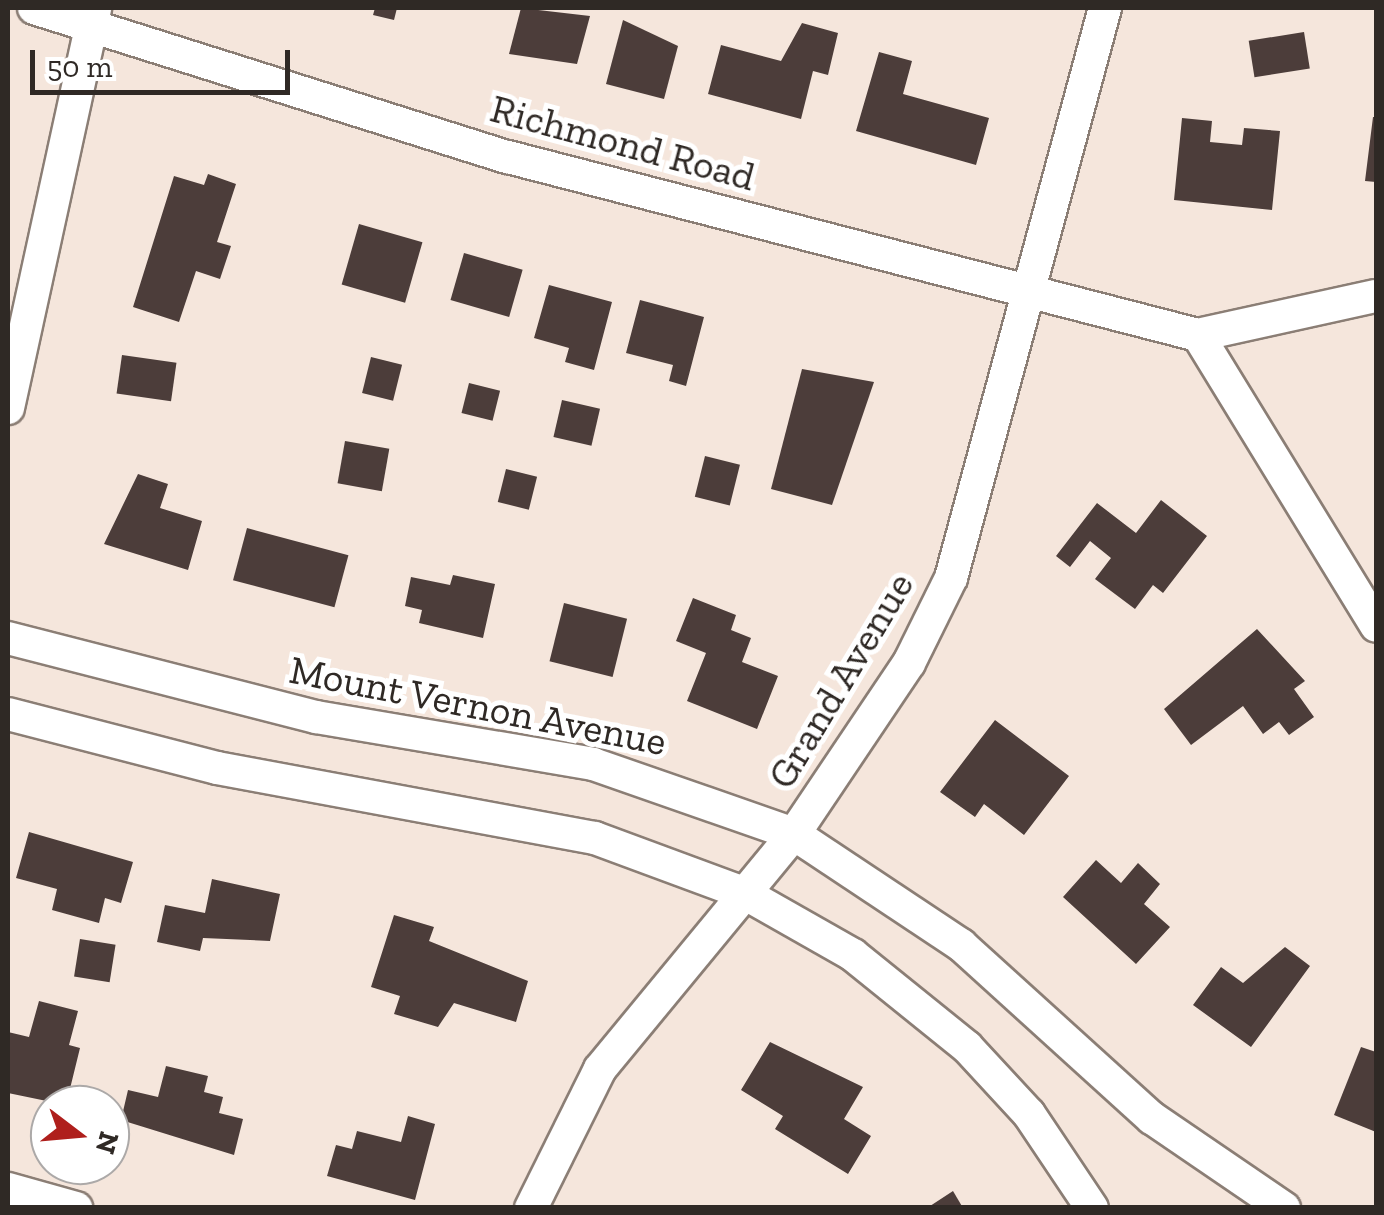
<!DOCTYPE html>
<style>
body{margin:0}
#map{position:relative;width:1384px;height:1215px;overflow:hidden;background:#f5e6dc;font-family:"Zilla Slab",serif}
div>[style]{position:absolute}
.building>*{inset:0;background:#4c3d3a;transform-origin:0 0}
.roads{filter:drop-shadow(2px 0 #8b7e75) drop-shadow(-2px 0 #8b7e75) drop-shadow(0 2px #8b7e75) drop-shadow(0 -2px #8b7e75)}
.street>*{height:32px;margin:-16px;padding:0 16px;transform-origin:16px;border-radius:16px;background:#fff}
span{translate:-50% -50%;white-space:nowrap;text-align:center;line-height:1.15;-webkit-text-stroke:10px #fff;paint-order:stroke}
.street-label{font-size:40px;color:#2f2925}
.frame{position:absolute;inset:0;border:10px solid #2f2925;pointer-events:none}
.north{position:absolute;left:30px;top:1085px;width:100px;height:100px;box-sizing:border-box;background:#fff;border:2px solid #aca9a8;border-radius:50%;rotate:106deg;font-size:28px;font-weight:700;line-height:40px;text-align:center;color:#2f2925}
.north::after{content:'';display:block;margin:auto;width:35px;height:45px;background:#af1f1c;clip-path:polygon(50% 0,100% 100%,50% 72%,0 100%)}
.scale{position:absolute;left:30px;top:50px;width:260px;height:45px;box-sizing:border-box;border:5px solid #2f2925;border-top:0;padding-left:12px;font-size:30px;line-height:35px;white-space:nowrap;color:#2f2925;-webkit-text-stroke:8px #fff;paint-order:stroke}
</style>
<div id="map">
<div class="building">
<i style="clip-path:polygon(375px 8px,397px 8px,394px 20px,373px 15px)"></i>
<i style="clip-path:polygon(521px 8px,590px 16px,577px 64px,509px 54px)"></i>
<i style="clip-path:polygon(623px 20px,678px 46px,664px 99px,606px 84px)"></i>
<i style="clip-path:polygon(802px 23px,838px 33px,828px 75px,813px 71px,801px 119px,708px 94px,721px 45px,781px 61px)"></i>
<i style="left:1304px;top:32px;width:37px;height:56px;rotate:81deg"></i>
<i style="clip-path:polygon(879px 52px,912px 61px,903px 94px,989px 118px,976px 165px,856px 131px)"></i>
<i style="clip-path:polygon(1373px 117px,1376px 117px,1376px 182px,1365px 181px)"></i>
<i style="clip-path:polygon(1182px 118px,1212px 121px,1210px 142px,1242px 145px,1244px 128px,1280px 131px,1272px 210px,1174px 200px)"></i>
<i style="clip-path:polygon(208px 174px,236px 184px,217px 242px,231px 246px,220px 279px,196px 271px,179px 322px,133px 307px,174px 176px,204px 185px)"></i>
<i style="left:359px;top:224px;width:66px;height:63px;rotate:16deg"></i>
<i style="left:464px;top:253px;width:61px;height:49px;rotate:16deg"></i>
<i style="clip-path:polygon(549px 285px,612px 302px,594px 370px,565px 362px,569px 348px,534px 338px)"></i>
<i style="clip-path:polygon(640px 300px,704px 317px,686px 386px,669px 381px,673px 365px,626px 353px)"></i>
<i style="left:122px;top:355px;width:55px;height:39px;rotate:8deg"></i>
<i style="left:371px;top:357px;width:32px;height:37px;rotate:14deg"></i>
<i style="clip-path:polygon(802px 369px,874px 382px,832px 505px,771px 489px)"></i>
<i style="left:469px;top:383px;width:32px;height:31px;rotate:14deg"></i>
<i style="left:562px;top:400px;width:39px;height:38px;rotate:13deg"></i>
<i style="left:345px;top:441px;width:45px;height:43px;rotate:10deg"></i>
<i style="left:705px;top:456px;width:36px;height:42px;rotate:14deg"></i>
<i style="left:506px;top:469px;width:32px;height:34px;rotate:14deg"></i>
<i style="clip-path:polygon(138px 474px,168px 484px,160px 508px,202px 521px,188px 570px,104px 544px)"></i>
<i style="clip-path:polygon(1161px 500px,1207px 536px,1163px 593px,1153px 585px,1135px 609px,1095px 579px,1111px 558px,1090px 541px,1070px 567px,1056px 556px,1097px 503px,1136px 533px)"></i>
<i style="left:247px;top:528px;width:105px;height:54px;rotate:15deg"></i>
<i style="clip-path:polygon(453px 575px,495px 584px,483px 638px,419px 623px,422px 610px,405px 606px,411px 577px,450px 585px)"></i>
<i style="clip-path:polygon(693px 598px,736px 615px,731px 630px,751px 638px,742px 662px,778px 676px,757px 729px,687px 701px,706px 653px,676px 641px)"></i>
<i style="left:564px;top:603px;width:65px;height:60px;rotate:14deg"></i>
<i style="clip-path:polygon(1257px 629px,1305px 681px,1294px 689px,1314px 717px,1289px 735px,1279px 722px,1263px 734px,1243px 706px,1191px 745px,1164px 709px)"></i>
<i style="clip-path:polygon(995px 720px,1069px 776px,1024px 835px,984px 804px,975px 817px,940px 792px)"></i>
<i style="clip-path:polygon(29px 832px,133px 862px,121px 903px,105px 898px,99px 923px,52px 910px,57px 889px,16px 878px)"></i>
<i style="clip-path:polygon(1096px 860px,1121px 883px,1138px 863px,1160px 884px,1144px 904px,1170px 927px,1136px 964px,1063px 897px)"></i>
<i style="clip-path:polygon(212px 879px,280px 894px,270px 941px,203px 938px,200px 951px,157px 942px,165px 905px,205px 913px)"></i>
<i style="clip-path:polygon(394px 915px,434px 927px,429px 941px,528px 981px,516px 1022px,454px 1003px,438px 1027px,394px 1014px,400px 996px,371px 987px)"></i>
<i style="left:80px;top:939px;width:36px;height:38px;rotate:9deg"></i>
<i style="clip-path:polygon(1285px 947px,1310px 966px,1251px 1047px,1193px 1005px,1221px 967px,1243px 983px)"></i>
<i style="clip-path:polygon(39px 1001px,78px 1011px,69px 1045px,80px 1048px,66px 1105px,8px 1093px,8px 1032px,29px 1037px)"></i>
<i style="clip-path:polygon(770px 1042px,863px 1087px,844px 1119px,871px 1136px,848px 1174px,775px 1129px,783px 1116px,741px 1090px)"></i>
<i style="clip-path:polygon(1361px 1047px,1376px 1052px,1376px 1132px,1334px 1115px)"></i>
<i style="clip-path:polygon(166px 1066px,208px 1076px,204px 1092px,223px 1097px,219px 1113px,243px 1119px,234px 1155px,121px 1120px,128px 1090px,158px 1097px)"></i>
<i style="clip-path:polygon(408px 1116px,435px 1124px,415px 1200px,327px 1176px,336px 1145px,352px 1149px,357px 1131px,401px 1142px)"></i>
<i style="clip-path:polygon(953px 1191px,963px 1208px,927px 1208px)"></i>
</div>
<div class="roads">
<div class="street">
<i style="left:34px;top:8px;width:497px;rotate:17.5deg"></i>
<i style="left:508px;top:157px;width:713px;rotate:14.47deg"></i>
<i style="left:1198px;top:335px;width:341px;rotate:58.5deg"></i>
<i style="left:1198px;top:335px;width:182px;rotate:-12.4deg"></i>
<i style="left:8px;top:408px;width:409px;rotate:-77.7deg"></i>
<i style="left:8px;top:638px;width:318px;rotate:14.4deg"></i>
<i style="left:316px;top:717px;width:281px;rotate:9.6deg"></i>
<i style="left:593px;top:764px;width:213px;rotate:19.2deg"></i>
<i style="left:794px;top:834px;width:201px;rotate:33.6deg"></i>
<i style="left:961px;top:945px;width:258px;rotate:42.2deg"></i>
<i style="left:1152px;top:1118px;width:160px;rotate:34.3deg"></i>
<i style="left:8px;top:714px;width:216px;rotate:14.5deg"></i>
<i style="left:217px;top:768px;width:384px;rotate:10.5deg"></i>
<i style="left:595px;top:838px;width:159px;rotate:20.3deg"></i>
<i style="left:744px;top:893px;width:125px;rotate:29.6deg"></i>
<i style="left:853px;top:955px;width:146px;rotate:38.9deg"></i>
<i style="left:967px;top:1047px;width:91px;rotate:47.2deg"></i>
<i style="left:1029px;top:1114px;width:113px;rotate:56.2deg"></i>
<i style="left:8px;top:1189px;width:71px;rotate:15.6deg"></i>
<i style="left:531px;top:1208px;width:155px;rotate:-63.6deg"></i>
<i style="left:600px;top:1069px;width:305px;rotate:-50.5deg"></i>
<i style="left:794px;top:834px;width:206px;rotate:-56.1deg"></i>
<i style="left:909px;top:663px;width:95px;rotate:-63.7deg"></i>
<i style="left:951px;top:578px;width:590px;rotate:-74.88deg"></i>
</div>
</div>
<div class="street-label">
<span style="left:623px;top:142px;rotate:15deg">Richmond Road</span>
<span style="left:840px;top:680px;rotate:-59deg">Grand Avenue</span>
<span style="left:478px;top:705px;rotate:11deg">Mount Vernon Avenue</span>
</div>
<div class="frame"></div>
<div class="north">N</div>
<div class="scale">50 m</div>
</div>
